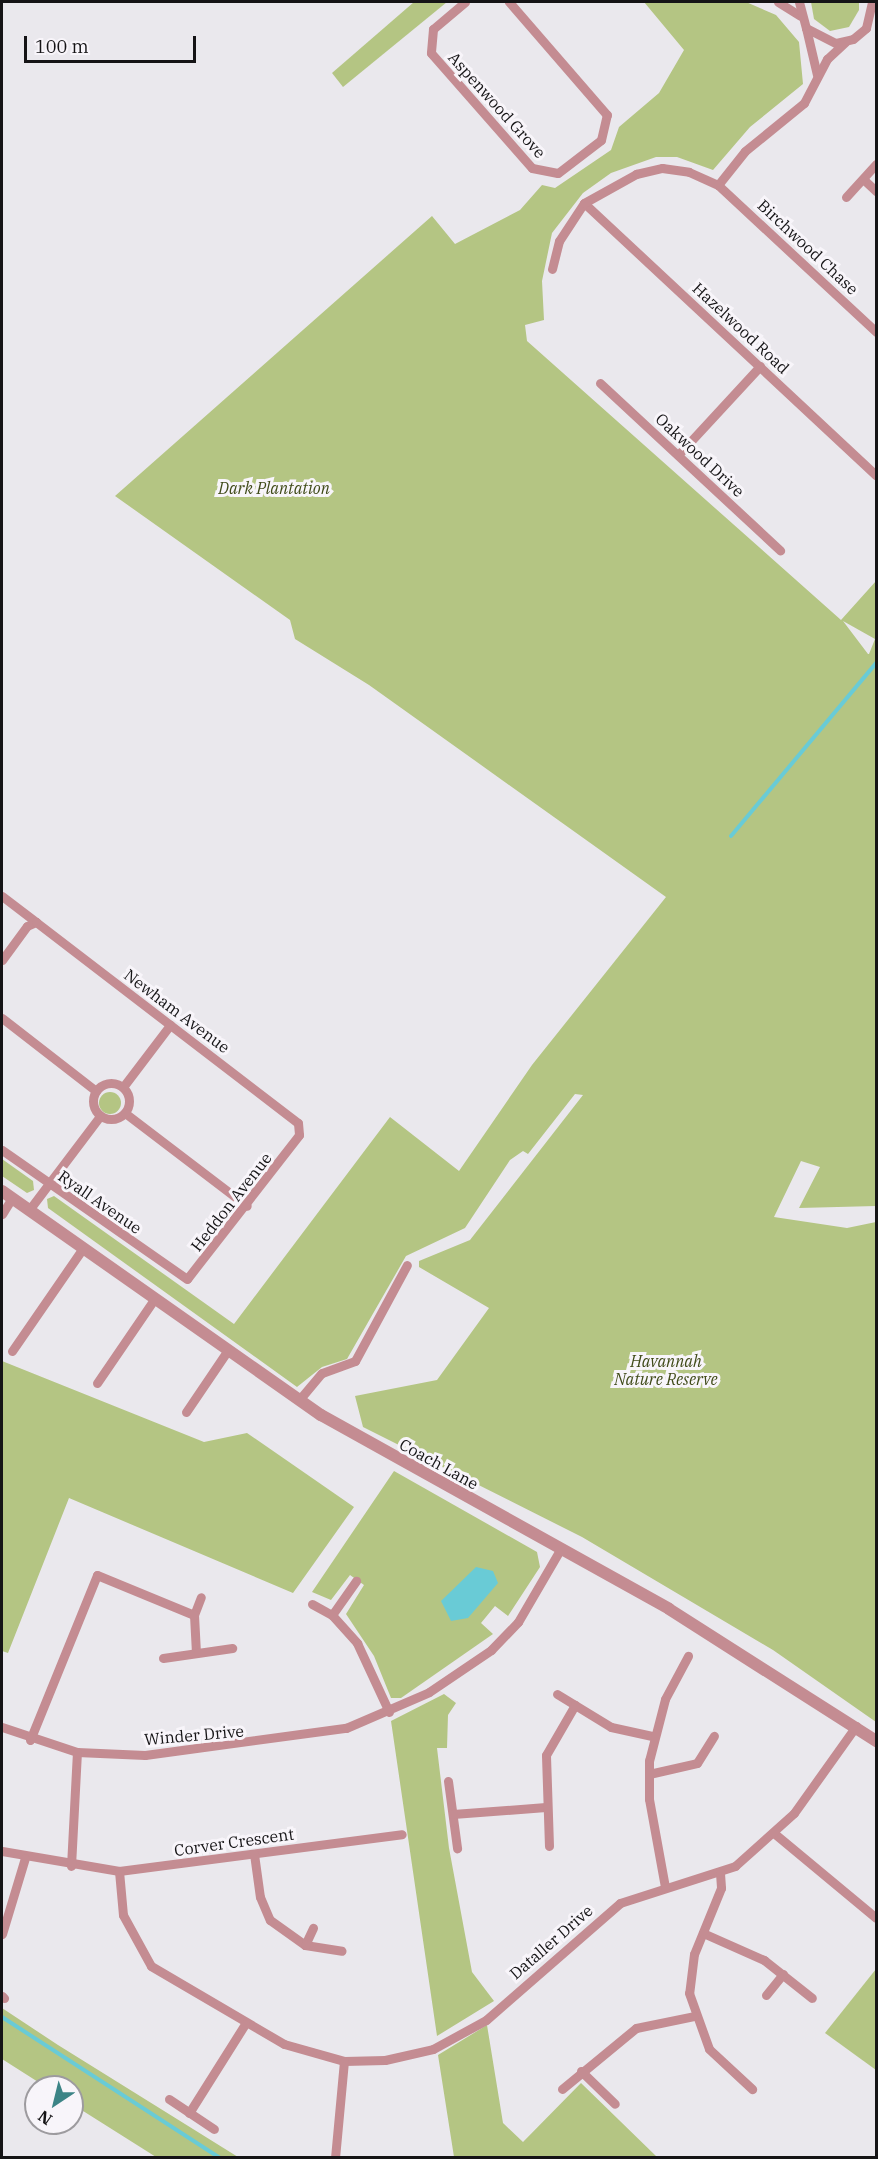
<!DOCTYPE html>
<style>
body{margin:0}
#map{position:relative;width:878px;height:2159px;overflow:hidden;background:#eae8ed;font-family:"IBM Plex Serif",serif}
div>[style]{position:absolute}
.green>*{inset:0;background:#b4c583}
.round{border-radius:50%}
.water>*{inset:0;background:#69cbd6}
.stream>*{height:4px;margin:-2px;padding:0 2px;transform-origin:2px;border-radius:2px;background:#69cbd6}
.minor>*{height:9px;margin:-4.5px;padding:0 4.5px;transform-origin:4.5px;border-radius:4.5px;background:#c48c92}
.minor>.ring{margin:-4.5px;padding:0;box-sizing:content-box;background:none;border:9px solid #c48c92;border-radius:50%}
.tertiary>*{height:12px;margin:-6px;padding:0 6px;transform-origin:6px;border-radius:6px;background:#c48c92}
span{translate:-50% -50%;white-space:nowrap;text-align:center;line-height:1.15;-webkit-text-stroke:6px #f8f5fa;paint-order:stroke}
.street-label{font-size:16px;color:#151416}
.park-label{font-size:16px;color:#3f4a18;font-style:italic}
.frame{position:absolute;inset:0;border:3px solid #151416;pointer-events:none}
.north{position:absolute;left:24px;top:2075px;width:60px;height:60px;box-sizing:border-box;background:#f8f5fa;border:2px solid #9d9b9f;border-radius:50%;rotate:215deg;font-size:16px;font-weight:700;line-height:24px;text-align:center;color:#151416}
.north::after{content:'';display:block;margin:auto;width:21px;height:27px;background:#3c8486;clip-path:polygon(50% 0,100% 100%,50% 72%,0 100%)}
.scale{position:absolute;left:24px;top:36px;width:172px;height:27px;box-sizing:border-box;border:3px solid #151416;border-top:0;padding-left:8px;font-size:18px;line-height:21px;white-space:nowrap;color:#151416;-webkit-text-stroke:4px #f8f5fa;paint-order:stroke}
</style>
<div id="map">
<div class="green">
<i style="clip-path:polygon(414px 2px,447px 2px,343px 87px,332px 73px)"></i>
<i style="clip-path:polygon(evenodd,644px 2px,746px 2px,776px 15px,799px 42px,803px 84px,750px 127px,713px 170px,677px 157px,656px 157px,611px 173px,583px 193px,552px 233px,542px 281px,544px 320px,525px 325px,527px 341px,841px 620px,876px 581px,876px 1206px,799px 1208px,820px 1167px,801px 1161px,774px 1217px,847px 1228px,876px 1222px,876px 1722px,773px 1650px,582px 1537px,363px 1427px,355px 1396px,437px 1380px,489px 1308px,419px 1267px,419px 1261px,470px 1240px,583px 1095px,575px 1094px,528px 1154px,523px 1151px,510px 1160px,465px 1228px,406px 1256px,347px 1359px,322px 1367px,297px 1387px,48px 1208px,47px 1199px,54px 1196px,234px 1324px,390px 1117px,459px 1171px,532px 1065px,666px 897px,369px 685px,295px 639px,290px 620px,115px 496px,432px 216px,455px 244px,520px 210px,542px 185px,555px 188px,611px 150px,619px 127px,659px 93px,684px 50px,644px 2px,843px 621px,875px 639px,869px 654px,868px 654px,843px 621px)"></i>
<i style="clip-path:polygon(811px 2px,859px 2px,859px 10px,849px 27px,830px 31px,814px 19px)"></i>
<i class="round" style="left:99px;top:1092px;width:22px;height:22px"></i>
<i style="clip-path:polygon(2px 1159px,33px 1181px,34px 1190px,27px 1193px,2px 1176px)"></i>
<i style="clip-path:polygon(2px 1361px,204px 1442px,247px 1433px,354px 1507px,293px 1593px,69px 1498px,8px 1653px,2px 1651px)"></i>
<i style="clip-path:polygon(394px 1471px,537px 1552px,540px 1567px,508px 1616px,495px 1606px,481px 1623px,493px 1634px,401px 1698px,391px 1698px,374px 1656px,346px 1614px,364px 1585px,350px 1575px,331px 1600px,312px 1592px)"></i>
<i style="clip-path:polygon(444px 1694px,456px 1703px,448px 1715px,447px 1748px,437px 1748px,449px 1848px,472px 1972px,494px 2001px,437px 2036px,391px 1721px)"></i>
<i style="clip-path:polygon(876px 1969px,876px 2070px,825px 2033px)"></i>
<i style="clip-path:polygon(2px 2008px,58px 2045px,238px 2157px,156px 2157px,72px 2104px,72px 2087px,46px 2087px,2px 2059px)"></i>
<i style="clip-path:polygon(487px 2025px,503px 2123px,523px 2142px,581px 2083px,657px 2157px,454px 2157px,438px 2055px)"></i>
</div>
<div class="water">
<i style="clip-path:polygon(476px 1567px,493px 1571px,498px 1583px,468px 1618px,451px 1621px,441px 1601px)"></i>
</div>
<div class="stream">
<i style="left:731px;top:836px;width:226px;rotate:-50deg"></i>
<i style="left:2px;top:2017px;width:260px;rotate:32.9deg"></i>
</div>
<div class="minor">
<i style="left:465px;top:2px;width:42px;rotate:139.8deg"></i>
<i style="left:433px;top:29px;width:24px;rotate:95deg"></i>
<i style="left:431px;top:53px;width:153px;rotate:48.7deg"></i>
<i style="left:532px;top:168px;width:26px;rotate:11deg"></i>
<i style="left:558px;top:173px;width:54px;rotate:-37.5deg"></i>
<i style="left:601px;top:140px;width:26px;rotate:-77deg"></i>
<i style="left:607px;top:115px;width:150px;rotate:-130.9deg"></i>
<i style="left:778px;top:2px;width:26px;rotate:32deg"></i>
<i style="left:799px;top:2px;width:27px;rotate:75deg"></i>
<i style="left:806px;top:28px;width:34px;rotate:27deg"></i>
<i style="left:836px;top:43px;width:17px;rotate:-13deg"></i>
<i style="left:853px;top:39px;width:17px;rotate:-40deg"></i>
<i style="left:866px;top:28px;width:27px;rotate:-77deg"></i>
<i style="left:806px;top:28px;width:48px;rotate:76.8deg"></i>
<i style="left:863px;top:179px;width:18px;rotate:43deg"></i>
<i style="left:718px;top:185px;width:43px;rotate:-51.5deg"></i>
<i style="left:745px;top:151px;width:76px;rotate:-39.1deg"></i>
<i style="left:804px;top:103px;width:50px;rotate:-62.4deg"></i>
<i style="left:827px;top:59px;width:25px;rotate:-43deg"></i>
<i style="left:846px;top:197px;width:45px;rotate:-47.7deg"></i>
<i style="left:584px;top:203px;width:399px;rotate:43deg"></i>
<i style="left:552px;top:269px;width:29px;rotate:-76deg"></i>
<i style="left:559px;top:241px;width:45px;rotate:-56.7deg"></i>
<i style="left:584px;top:203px;width:60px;rotate:-29.1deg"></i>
<i style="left:636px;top:174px;width:27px;rotate:-13deg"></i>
<i style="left:662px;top:168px;width:27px;rotate:8deg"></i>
<i style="left:689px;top:172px;width:32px;rotate:24deg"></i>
<i style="left:718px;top:185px;width:216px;rotate:42.9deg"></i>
<i style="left:600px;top:383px;width:246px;rotate:42.9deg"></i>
<i style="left:678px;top:455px;width:121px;rotate:-47.3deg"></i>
<i style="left:2px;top:896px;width:43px;rotate:37.4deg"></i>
<i style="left:2px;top:960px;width:42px;rotate:-53.7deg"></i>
<i style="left:27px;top:926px;width:10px;rotate:-24deg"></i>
<i style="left:36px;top:922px;width:330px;rotate:37.5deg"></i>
<i style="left:298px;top:1123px;width:12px;rotate:85deg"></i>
<i style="left:299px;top:1135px;width:182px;rotate:127.9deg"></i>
<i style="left:187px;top:1279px;width:226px;rotate:-145.1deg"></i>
<i style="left:2px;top:1018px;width:119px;rotate:37.8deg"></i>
<i class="ring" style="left:93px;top:1083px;width:27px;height:27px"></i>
<i style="left:123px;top:1087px;width:78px;rotate:-52.8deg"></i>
<i style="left:125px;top:1113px;width:153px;rotate:37.3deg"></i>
<i style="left:29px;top:1210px;width:118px;rotate:-52.9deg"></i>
<i style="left:2px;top:1214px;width:19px;rotate:-58deg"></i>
<i style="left:12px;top:1351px;width:125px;rotate:-55.4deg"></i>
<i style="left:97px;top:1383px;width:103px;rotate:-55.7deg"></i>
<i style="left:299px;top:1400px;width:35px;rotate:-50deg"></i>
<i style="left:322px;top:1373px;width:35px;rotate:-20deg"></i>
<i style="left:355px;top:1361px;width:109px;rotate:-61.6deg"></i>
<i style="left:186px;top:1412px;width:75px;rotate:-55.9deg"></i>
<i style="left:312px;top:1604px;width:23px;rotate:29deg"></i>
<i style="left:332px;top:1615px;width:38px;rotate:48deg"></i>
<i style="left:357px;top:1643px;width:76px;rotate:65.1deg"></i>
<i style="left:332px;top:1615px;width:42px;rotate:-54.8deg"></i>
<i style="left:196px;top:1653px;width:38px;rotate:-93deg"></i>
<i style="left:194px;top:1615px;width:19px;rotate:-69deg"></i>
<i style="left:163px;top:1658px;width:70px;rotate:-8.2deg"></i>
<i style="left:557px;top:1694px;width:63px;rotate:31.4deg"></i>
<i style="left:611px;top:1727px;width:42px;rotate:12.4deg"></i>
<i style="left:2px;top:1727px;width:79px;rotate:18.4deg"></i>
<i style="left:77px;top:1752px;width:68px;rotate:2.5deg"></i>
<i style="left:145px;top:1755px;width:203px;rotate:-7.7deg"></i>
<i style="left:346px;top:1728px;width:90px;rotate:-23.4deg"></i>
<i style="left:429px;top:1692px;width:75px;rotate:-34.1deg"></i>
<i style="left:491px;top:1650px;width:39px;rotate:-46deg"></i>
<i style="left:518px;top:1622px;width:86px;rotate:-59.8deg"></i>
<i style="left:30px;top:1740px;width:178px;rotate:-67.9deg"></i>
<i style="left:97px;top:1575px;width:105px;rotate:22.4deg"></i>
<i style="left:649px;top:1774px;width:49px;rotate:-12.9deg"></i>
<i style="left:697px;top:1763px;width:32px;rotate:-58deg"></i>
<i style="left:448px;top:1781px;width:68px;rotate:82.3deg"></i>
<i style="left:453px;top:1814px;width:93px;rotate:-4.3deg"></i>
<i style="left:775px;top:1834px;width:131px;rotate:39.7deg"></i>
<i style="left:549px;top:1846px;width:91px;rotate:-91.9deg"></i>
<i style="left:546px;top:1755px;width:58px;rotate:-59.9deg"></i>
<i style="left:2px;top:1851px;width:119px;rotate:9.7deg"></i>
<i style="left:119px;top:1871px;width:285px;rotate:-7.4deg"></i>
<i style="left:254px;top:1854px;width:43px;rotate:82.1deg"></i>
<i style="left:260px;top:1897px;width:25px;rotate:67deg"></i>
<i style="left:270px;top:1920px;width:43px;rotate:35.5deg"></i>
<i style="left:305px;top:1945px;width:37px;rotate:9deg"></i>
<i style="left:71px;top:1866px;width:114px;rotate:-87deg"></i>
<i style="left:119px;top:1871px;width:44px;rotate:84.8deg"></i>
<i style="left:123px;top:1915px;width:58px;rotate:61.2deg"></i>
<i style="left:151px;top:1966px;width:154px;rotate:30.4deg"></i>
<i style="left:284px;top:2044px;width:62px;rotate:15.8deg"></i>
<i style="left:344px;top:2061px;width:41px;rotate:-1.4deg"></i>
<i style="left:385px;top:2060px;width:49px;rotate:-12.9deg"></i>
<i style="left:433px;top:2049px;width:60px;rotate:-28.7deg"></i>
<i style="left:486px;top:2020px;width:178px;rotate:-41.1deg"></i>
<i style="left:620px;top:1903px;width:121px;rotate:-17.8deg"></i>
<i style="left:735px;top:1866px;width:79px;rotate:-41.9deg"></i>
<i style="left:794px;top:1813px;width:107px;rotate:-54.5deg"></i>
<i style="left:720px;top:1873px;width:15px;rotate:86deg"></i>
<i style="left:721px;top:1888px;width:71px;rotate:112.2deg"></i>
<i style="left:694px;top:1954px;width:39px;rotate:97deg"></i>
<i style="left:689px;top:1993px;width:59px;rotate:70.3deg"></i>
<i style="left:709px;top:2049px;width:59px;rotate:42.9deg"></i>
<i style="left:665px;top:1887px;width:89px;rotate:-100.3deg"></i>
<i style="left:649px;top:1799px;width:38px;rotate:-90deg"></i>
<i style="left:649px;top:1761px;width:64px;rotate:-75.5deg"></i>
<i style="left:665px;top:1699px;width:49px;rotate:-61.9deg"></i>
<i style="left:703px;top:1933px;width:67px;rotate:23.9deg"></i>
<i style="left:764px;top:1960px;width:61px;rotate:38.4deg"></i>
<i style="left:2px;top:1934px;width:79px;rotate:-73.2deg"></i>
<i style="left:305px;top:1945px;width:19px;rotate:-65deg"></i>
<i style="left:766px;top:1995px;width:27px;rotate:-51deg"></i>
<i style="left:2px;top:1996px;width:3px;rotate:45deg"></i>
<i style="left:581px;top:2071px;width:47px;rotate:44.1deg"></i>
<i style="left:562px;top:2089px;width:96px;rotate:-39.5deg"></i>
<i style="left:636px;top:2028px;width:59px;rotate:-11.7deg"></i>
<i style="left:169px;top:2099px;width:54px;rotate:33.7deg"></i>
<i style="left:189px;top:2113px;width:105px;rotate:-57.8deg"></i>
<i style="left:335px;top:2158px;width:97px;rotate:-84.7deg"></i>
</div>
<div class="tertiary">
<i style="left:2px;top:1191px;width:390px;rotate:35.1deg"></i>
<i style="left:321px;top:1415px;width:398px;rotate:29.1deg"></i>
<i style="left:669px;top:1609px;width:246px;rotate:32.5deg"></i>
</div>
<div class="street-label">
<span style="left:497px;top:105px;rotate:48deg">Aspenwood Grove</span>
<span style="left:808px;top:247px;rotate:43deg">Birchwood Chase</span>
<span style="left:741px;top:328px;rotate:43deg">Hazelwood Road</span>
<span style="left:700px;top:455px;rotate:43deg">Oakwood Drive</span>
<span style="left:177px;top:1011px;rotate:37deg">Newham Avenue</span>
<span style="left:100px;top:1202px;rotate:35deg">Ryall Avenue</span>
<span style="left:231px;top:1202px;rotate:-52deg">Heddon Avenue</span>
<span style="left:439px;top:1464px;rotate:29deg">Coach Lane</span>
<span style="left:194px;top:1735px;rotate:-5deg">Winder Drive</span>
<span style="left:234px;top:1842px;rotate:-8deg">Corver Crescent</span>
<span style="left:551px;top:1942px;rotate:-41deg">Dataller Drive</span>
</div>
<div class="park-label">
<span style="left:274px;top:488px">Dark Plantation</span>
<span style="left:666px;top:1370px">Havannah<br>Nature Reserve</span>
</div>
<div class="frame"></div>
<div class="north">N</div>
<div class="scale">100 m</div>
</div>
